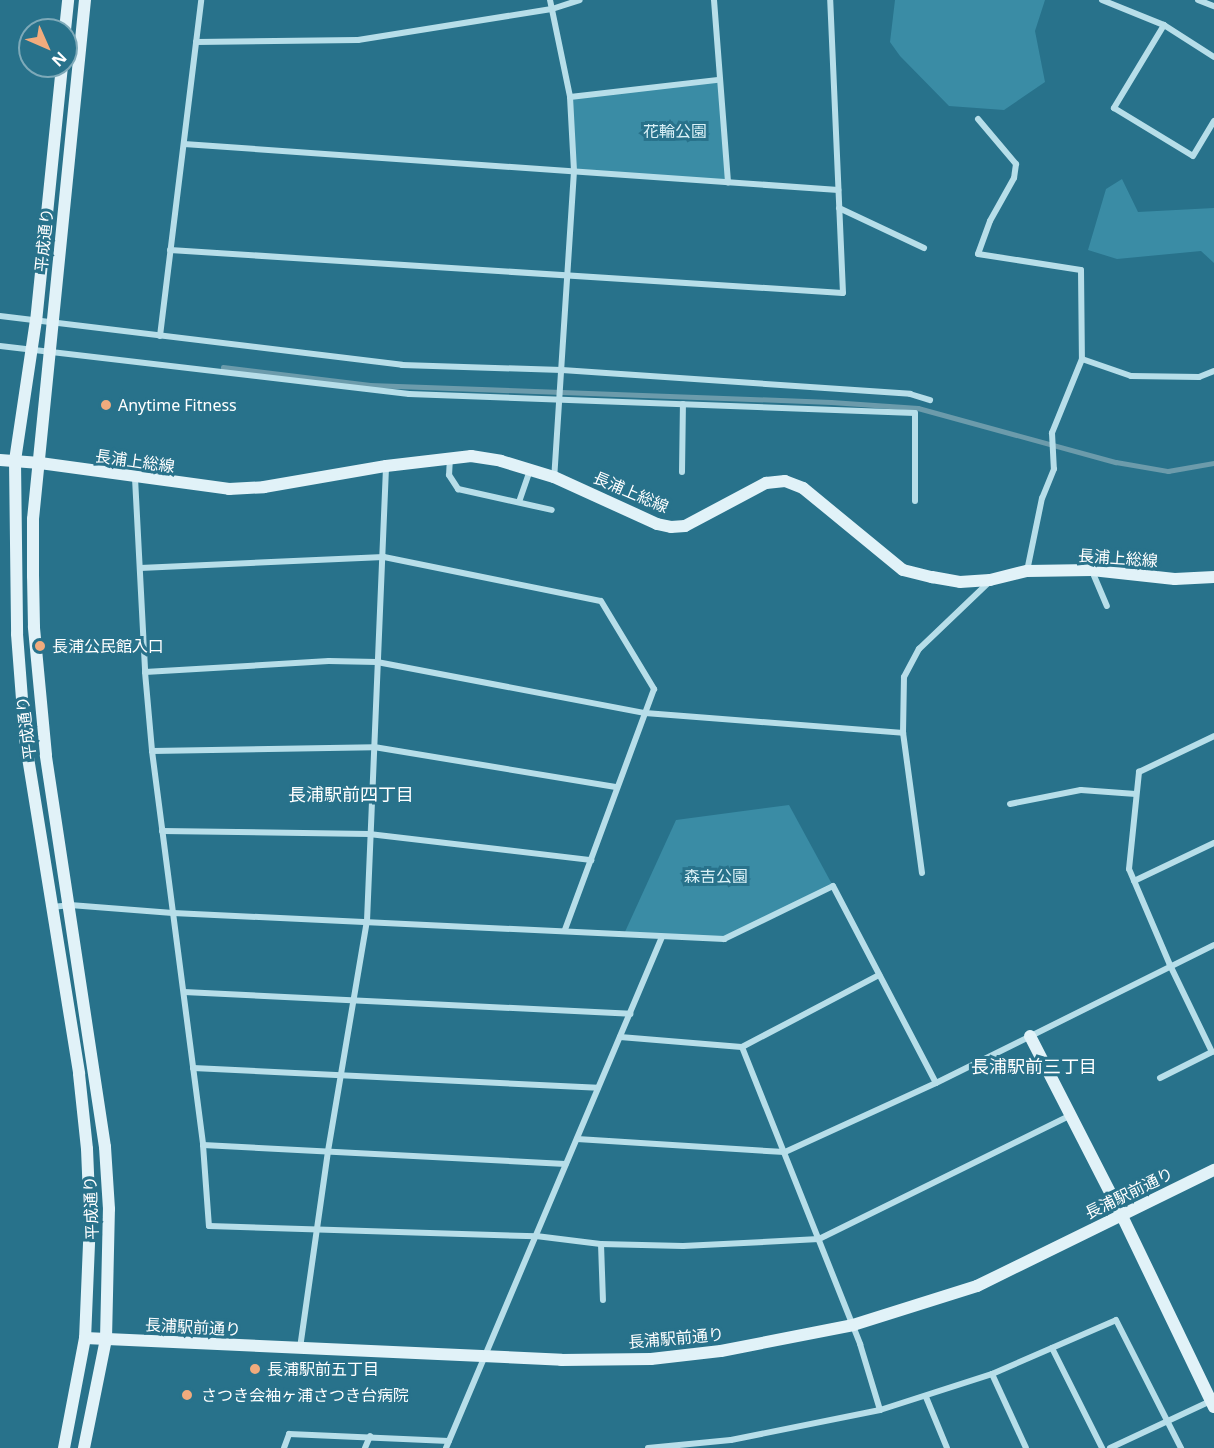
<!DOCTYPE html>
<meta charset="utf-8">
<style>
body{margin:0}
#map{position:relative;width:1214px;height:1448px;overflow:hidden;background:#28728b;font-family:"Noto Sans","Noto Sans JP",sans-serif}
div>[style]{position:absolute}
.green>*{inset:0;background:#3a8ca5}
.stream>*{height:4.5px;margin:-2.25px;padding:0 2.25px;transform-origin:2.25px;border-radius:2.25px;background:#6c9bab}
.street>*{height:6px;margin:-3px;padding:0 3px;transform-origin:3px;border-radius:3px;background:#b7dee9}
.secondary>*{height:12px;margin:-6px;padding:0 6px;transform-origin:6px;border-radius:6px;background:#e1f2f8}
.dots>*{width:16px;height:16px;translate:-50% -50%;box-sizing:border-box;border:3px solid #28728b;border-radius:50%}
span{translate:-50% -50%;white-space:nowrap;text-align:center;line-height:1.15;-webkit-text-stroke:6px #28728b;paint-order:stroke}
.park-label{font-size:16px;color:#dbf1f7}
.street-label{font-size:16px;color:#fff}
.poi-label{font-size:16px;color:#fff}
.left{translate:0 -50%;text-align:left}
.neighbourhood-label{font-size:18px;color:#fff}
.north{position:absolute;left:18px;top:18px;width:60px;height:60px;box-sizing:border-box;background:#28728b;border:2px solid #7eaab9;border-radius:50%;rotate:135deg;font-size:16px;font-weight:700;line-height:24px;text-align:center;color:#fff}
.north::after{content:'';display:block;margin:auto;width:21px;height:27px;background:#f1ab7d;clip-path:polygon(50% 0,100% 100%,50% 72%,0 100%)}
</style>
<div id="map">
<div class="green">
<i style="clip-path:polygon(895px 0,1045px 0,1035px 31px,1045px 82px,1004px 110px,949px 106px,900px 56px,890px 42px)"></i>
<i style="clip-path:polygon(718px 80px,728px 182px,574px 171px,570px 97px)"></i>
<i style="clip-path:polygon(1122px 179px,1138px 212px,1214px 208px,1214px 263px,1201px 251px,1117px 259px,1088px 250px,1106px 189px)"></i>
<i style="clip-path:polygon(789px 805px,833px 886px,724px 939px,624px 934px,676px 820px)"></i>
</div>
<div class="stream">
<i style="left:223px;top:367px;width:148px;rotate:7deg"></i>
<i style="left:370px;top:385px;width:461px;rotate:2.1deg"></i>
<i style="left:831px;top:402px;width:87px;rotate:3.9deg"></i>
<i style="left:918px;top:408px;width:205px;rotate:15.3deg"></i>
<i style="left:1116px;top:462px;width:53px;rotate:9.8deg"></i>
<i style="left:1168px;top:471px;width:47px;rotate:-9.9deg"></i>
</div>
<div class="street">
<i style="left:550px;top:0;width:99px;rotate:78.3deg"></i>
<i style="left:570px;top:97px;width:74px;rotate:86.9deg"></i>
<i style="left:574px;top:171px;width:307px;rotate:93.7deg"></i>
<i style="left:714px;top:0;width:183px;rotate:85.6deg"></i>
<i style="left:1102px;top:0;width:67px;rotate:22deg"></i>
<i style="left:1164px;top:25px;width:59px;rotate:32.6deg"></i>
<i style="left:1198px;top:0;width:17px;rotate:21deg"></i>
<i style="left:1164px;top:25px;width:97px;rotate:121.1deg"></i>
<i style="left:1114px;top:108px;width:92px;rotate:31.3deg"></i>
<i style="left:1193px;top:156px;width:41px;rotate:-59deg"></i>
<i style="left:196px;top:42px;width:162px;rotate:-0.7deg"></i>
<i style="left:358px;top:40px;width:196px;rotate:-9.1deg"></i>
<i style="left:552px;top:9px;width:29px;rotate:-18deg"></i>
<i style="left:570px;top:97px;width:149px;rotate:-6.6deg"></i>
<i style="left:978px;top:119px;width:59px;rotate:49.8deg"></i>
<i style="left:1016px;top:164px;width:14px;rotate:98deg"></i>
<i style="left:1014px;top:178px;width:49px;rotate:119.2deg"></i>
<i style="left:990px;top:221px;width:35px;rotate:110deg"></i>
<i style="left:978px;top:254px;width:104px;rotate:8.8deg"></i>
<i style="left:1081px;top:270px;width:89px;rotate:89.4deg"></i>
<i style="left:1082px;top:359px;width:80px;rotate:112.1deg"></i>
<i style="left:1052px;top:433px;width:36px;rotate:87deg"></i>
<i style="left:1054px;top:469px;width:31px;rotate:112deg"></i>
<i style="left:1042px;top:498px;width:75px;rotate:101.6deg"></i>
<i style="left:184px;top:144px;width:656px;rotate:4.02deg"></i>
<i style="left:839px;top:208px;width:94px;rotate:25.2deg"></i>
<i style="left:170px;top:250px;width:674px;rotate:3.66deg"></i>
<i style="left:843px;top:293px;width:293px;rotate:-92.5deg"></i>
<i style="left:0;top:316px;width:405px;rotate:6.9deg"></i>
<i style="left:402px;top:365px;width:160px;rotate:1.8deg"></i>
<i style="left:562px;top:370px;width:349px;rotate:3.9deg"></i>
<i style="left:910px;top:394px;width:21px;rotate:17deg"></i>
<i style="left:160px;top:336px;width:338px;rotate:-83deg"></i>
<i style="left:0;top:346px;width:412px;rotate:6.7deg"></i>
<i style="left:409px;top:394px;width:506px;rotate:2.15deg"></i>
<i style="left:915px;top:413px;width:88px;rotate:90deg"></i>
<i style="left:1082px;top:359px;width:52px;rotate:19.1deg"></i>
<i style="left:1131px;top:376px;width:68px;rotate:0.8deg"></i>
<i style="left:1199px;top:377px;width:16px;rotate:-22deg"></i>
<i style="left:450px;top:457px;width:18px;rotate:93deg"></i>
<i style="left:449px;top:475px;width:17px;rotate:57deg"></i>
<i style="left:458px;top:489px;width:96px;rotate:12.6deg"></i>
<i style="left:682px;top:472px;width:68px;rotate:-89.2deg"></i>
<i style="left:135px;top:478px;width:194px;rotate:87deg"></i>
<i style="left:145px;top:672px;width:79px;rotate:84.9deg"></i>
<i style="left:152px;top:751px;width:397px;rotate:82.6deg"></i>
<i style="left:203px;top:1145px;width:81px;rotate:85.8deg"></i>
<i style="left:209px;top:1226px;width:327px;rotate:1.8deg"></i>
<i style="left:536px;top:1236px;width:65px;rotate:7deg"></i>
<i style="left:601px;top:1244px;width:82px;rotate:1.4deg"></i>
<i style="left:683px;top:1246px;width:136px;rotate:-2.9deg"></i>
<i style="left:819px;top:1239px;width:281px;rotate:-26.2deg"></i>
<i style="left:519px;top:502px;width:34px;rotate:-71deg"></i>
<i style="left:140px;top:568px;width:244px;rotate:-2.6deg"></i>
<i style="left:384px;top:557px;width:221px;rotate:11.5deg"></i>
<i style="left:601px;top:601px;width:103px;rotate:58.9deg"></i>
<i style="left:654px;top:689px;width:257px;rotate:110.3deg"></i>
<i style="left:1092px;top:571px;width:38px;rotate:67deg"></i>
<i style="left:145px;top:672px;width:184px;rotate:-3.4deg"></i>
<i style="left:329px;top:661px;width:48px;rotate:1.2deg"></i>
<i style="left:377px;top:662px;width:273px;rotate:10.8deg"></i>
<i style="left:645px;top:713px;width:259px;rotate:4.4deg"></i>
<i style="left:152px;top:751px;width:222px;rotate:-1deg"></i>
<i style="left:374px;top:747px;width:245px;rotate:9.4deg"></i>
<i style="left:1010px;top:804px;width:72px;rotate:-11.2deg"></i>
<i style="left:1081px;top:790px;width:55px;rotate:4.2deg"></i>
<i style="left:162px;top:831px;width:207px;rotate:0.8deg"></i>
<i style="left:369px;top:834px;width:224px;rotate:6.7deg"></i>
<i style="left:922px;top:873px;width:141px;rotate:-97.7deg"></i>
<i style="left:903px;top:733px;width:56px;rotate:-89deg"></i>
<i style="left:904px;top:677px;width:32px;rotate:-62deg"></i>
<i style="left:919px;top:649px;width:97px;rotate:-43.7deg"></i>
<i style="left:1134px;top:881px;width:89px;rotate:-25.4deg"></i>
<i style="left:52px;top:907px;width:18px;rotate:-6deg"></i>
<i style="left:70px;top:905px;width:103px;rotate:4.4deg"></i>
<i style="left:173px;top:913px;width:552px;rotate:2.7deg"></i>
<i style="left:724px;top:939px;width:121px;rotate:-25.9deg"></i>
<i style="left:833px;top:886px;width:222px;rotate:62.4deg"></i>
<i style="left:184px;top:992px;width:447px;rotate:2.8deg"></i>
<i style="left:620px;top:1037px;width:122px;rotate:4.7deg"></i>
<i style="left:742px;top:1047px;width:155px;rotate:-27.7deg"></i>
<i style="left:742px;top:1047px;width:320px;rotate:68.3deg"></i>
<i style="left:860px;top:1344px;width:69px;rotate:73.1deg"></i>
<i style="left:193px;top:1068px;width:405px;rotate:2.8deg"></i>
<i style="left:1160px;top:1078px;width:58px;rotate:-26.6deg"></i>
<i style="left:1212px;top:1052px;width:97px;rotate:-115.8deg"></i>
<i style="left:1170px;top:965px;width:104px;rotate:-113.1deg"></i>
<i style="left:1129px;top:869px;width:98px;rotate:-84.1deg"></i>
<i style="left:1139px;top:772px;width:83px;rotate:-25.6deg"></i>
<i style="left:577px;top:1139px;width:208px;rotate:3.6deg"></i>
<i style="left:785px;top:1152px;width:166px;rotate:-24.6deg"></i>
<i style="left:936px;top:1083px;width:310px;rotate:-26.4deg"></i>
<i style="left:203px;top:1145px;width:363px;rotate:3deg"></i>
<i style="left:601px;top:1244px;width:56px;rotate:88deg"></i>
<i style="left:300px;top:1348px;width:199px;rotate:-81.9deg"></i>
<i style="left:328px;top:1151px;width:233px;rotate:-80.4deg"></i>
<i style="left:367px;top:921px;width:454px;rotate:-87.6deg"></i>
<i style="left:1052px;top:1348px;width:112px;rotate:63.4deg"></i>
<i style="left:992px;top:1374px;width:81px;rotate:65.3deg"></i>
<i style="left:926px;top:1397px;width:55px;rotate:67.6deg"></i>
<i style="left:284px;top:1448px;width:15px;rotate:-70deg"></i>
<i style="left:289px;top:1434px;width:160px;rotate:2.5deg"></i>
<i style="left:365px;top:1448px;width:13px;rotate:-67deg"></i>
<i style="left:446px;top:1448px;width:555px;rotate:-67.09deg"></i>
<i style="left:648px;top:1448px;width:83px;rotate:-5.5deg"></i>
<i style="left:731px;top:1440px;width:152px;rotate:-11.4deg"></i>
<i style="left:880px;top:1410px;width:118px;rotate:-17.8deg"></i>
<i style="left:992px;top:1374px;width:135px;rotate:-23.5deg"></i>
<i style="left:1116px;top:1320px;width:144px;rotate:63.1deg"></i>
<i style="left:1110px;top:1448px;width:114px;rotate:-25deg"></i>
</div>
<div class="secondary">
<i style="left:65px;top:30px;width:30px;rotate:-84deg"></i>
<i style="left:62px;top:66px;width:255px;rotate:95.8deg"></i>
<i style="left:36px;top:320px;width:143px;rotate:98.5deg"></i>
<i style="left:15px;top:461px;width:173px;rotate:89.3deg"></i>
<i style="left:17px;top:634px;width:105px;rotate:85.6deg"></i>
<i style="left:25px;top:739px;width:339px;rotate:80.8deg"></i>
<i style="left:79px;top:1074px;width:75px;rotate:83.9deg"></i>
<i style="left:87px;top:1149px;width:71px;rotate:87.6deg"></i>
<i style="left:90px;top:1220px;width:118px;rotate:92.4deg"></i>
<i style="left:85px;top:1338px;width:112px;rotate:100.8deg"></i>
<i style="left:0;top:460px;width:40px;rotate:4.3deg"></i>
<i style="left:40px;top:463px;width:191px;rotate:7.8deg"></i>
<i style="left:229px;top:489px;width:35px;rotate:-3deg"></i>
<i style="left:264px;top:487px;width:124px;rotate:-9.8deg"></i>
<i style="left:386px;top:466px;width:86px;rotate:-6.7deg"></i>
<i style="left:471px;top:456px;width:30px;rotate:9deg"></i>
<i style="left:501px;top:461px;width:55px;rotate:16.8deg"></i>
<i style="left:554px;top:477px;width:113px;rotate:24.5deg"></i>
<i style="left:657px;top:524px;width:14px;rotate:12deg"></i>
<i style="left:671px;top:527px;width:14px;rotate:-4deg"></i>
<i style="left:685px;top:526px;width:92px;rotate:-28deg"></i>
<i style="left:766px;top:483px;width:19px;rotate:-6deg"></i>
<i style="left:785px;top:481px;width:19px;rotate:21deg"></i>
<i style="left:803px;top:488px;width:129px;rotate:39.4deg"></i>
<i style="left:903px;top:570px;width:30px;rotate:14deg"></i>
<i style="left:932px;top:577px;width:28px;rotate:10deg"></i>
<i style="left:960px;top:582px;width:30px;rotate:-4deg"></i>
<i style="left:990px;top:580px;width:38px;rotate:-14deg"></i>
<i style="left:1027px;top:571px;width:65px;rotate:-0.9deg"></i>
<i style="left:1092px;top:570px;width:83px;rotate:6.2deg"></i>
<i style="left:1175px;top:579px;width:39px;rotate:-3deg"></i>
<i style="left:1030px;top:1036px;width:202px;rotate:62.9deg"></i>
<i style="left:1122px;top:1216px;width:212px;rotate:64.3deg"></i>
<i style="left:85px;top:1338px;width:477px;rotate:2.6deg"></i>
<i style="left:561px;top:1360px;width:90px;rotate:-0.6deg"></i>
<i style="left:651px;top:1359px;width:70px;rotate:-6.5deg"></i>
<i style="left:721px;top:1351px;width:135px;rotate:-11.1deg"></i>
<i style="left:853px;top:1325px;width:130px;rotate:-17.5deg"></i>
<i style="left:977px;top:1286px;width:264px;rotate:-26.1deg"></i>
<i style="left:84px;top:1448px;width:111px;rotate:-78.6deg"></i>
<i style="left:106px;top:1339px;width:130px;rotate:-88.7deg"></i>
<i style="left:109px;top:1209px;width:62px;rotate:-93.7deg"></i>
<i style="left:105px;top:1147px;width:396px;rotate:-98.6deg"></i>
<i style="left:46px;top:755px;width:129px;rotate:-95.4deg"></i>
<i style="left:34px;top:627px;width:51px;rotate:-91.1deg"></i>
<i style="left:33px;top:576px;width:57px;rotate:-90deg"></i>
<i style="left:33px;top:519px;width:522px;rotate:-84.28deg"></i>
</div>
<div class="dots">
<i style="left:106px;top:405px;background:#f1ab7d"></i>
<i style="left:40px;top:646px;background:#f1ab7d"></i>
<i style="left:255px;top:1369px;background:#f1ab7d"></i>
<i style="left:187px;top:1395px;background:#f1ab7d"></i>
</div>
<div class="park-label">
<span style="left:675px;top:131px">花輪公園</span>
<span style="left:716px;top:876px">森吉公園</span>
</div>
<div class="street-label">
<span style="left:44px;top:240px;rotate:-84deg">平成通り</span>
<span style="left:135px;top:461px;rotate:8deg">長浦上総線</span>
<span style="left:631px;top:492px;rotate:23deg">長浦上総線</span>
<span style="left:1118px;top:558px;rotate:4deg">長浦上総線</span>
<span style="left:26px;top:728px;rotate:-97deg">平成通り</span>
<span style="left:1129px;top:1193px;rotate:-26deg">長浦駅前通り</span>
<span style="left:91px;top:1208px;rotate:-92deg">平成通り</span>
<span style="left:193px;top:1327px;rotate:3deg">長浦駅前通り</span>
<span style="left:676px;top:1338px;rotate:-5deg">長浦駅前通り</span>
</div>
<div class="poi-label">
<span class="left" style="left:118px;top:405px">Anytime Fitness</span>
<span class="left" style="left:52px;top:646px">長浦公民館入口</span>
<span class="left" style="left:267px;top:1369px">長浦駅前五丁目</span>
<span class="left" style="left:201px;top:1395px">さつき会袖ヶ浦さつき台病院</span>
</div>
<div class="neighbourhood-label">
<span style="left:351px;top:794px">長浦駅前四丁目</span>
<span style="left:1034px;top:1066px">長浦駅前三丁目</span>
</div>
<div class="north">N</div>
</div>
